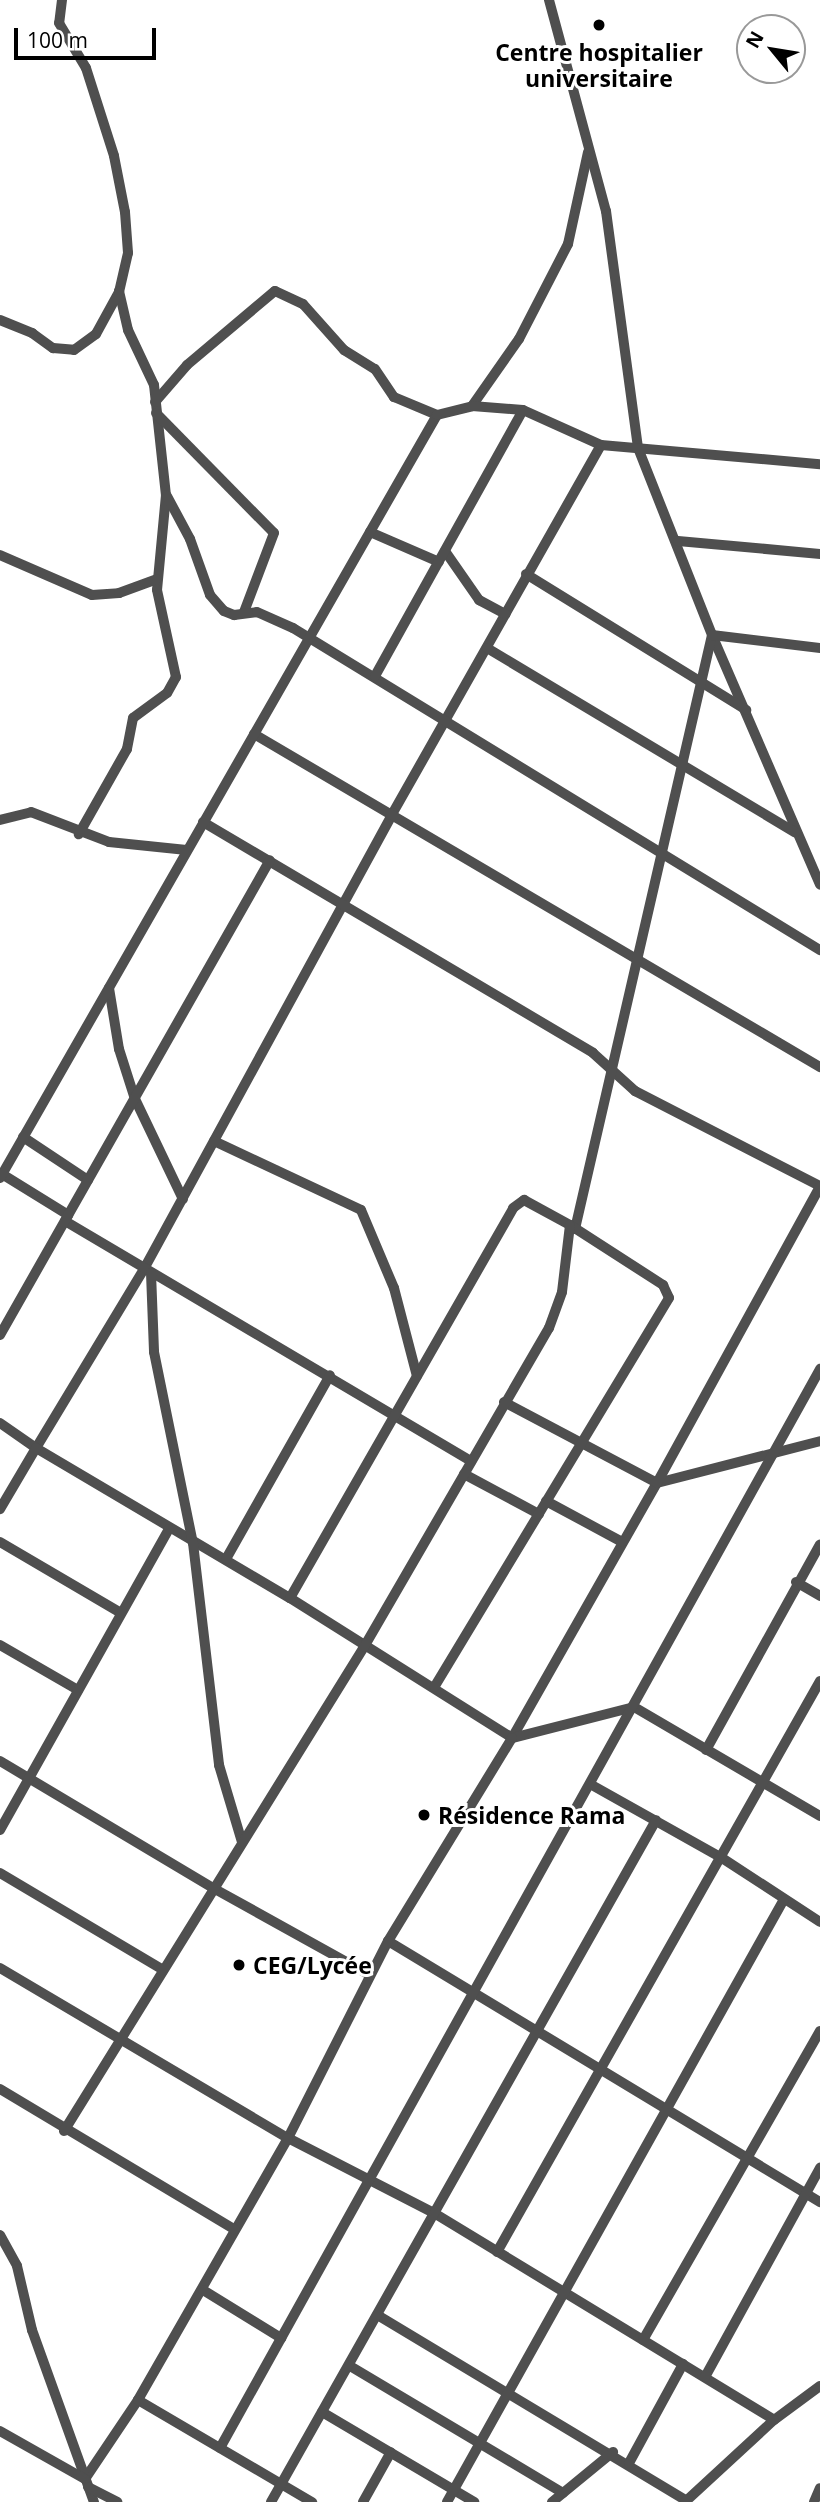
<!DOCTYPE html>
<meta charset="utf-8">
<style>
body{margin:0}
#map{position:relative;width:820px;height:2502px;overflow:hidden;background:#fff;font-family:"Open Sans",sans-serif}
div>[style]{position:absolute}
.minor>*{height:10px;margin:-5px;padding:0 5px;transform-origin:5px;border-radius:5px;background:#4f4f4f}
.dots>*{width:19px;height:19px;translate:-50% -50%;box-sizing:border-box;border:4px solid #fff;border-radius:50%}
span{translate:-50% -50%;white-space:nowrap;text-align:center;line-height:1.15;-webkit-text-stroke:6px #fff;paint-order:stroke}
.poi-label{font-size:23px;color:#000;font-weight:700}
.left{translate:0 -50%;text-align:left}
.north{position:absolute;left:736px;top:14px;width:70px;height:70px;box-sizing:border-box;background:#fff;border:2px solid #999;border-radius:50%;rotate:300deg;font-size:19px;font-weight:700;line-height:28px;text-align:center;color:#000}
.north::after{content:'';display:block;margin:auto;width:24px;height:32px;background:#000;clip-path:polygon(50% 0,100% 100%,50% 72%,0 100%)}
.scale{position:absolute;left:14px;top:28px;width:142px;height:32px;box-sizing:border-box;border:4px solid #000;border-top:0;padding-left:9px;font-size:21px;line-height:24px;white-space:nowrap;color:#000;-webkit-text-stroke:5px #fff;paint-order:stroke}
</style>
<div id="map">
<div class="minor">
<i style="left:62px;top:0;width:23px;rotate:97deg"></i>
<i style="left:59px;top:23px;width:52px;rotate:59deg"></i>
<i style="left:86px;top:68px;width:92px;rotate:72.3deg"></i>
<i style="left:114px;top:156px;width:57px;rotate:78.9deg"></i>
<i style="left:125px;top:212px;width:41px;rotate:85.8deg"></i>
<i style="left:128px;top:253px;width:39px;rotate:103deg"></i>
<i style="left:119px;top:291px;width:40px;rotate:77deg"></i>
<i style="left:128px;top:330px;width:61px;rotate:64.7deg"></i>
<i style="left:154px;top:385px;width:111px;rotate:83.8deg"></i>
<i style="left:166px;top:495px;width:95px;rotate:95.4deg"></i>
<i style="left:157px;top:590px;width:89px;rotate:77.7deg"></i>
<i style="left:176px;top:677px;width:18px;rotate:119deg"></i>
<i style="left:167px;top:693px;width:42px;rotate:143.7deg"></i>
<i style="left:133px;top:718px;width:32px;rotate:101deg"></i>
<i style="left:127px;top:749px;width:98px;rotate:119.5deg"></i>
<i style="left:549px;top:0;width:219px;rotate:74.9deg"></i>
<i style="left:606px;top:211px;width:239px;rotate:82.3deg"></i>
<i style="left:638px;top:448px;width:201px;rotate:68.4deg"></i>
<i style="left:712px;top:635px;width:272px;rotate:66.6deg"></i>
<i style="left:0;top:320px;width:35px;rotate:22deg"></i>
<i style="left:32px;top:333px;width:26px;rotate:36deg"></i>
<i style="left:53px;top:348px;width:21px;rotate:5deg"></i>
<i style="left:74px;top:350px;width:27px;rotate:-36deg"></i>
<i style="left:96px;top:334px;width:48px;rotate:-61.3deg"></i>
<i style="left:155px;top:402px;width:49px;rotate:-49.1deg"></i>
<i style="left:187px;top:365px;width:115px;rotate:-40.1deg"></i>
<i style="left:275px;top:291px;width:31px;rotate:25deg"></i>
<i style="left:303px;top:304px;width:62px;rotate:48.3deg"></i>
<i style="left:344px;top:350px;width:36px;rotate:32deg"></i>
<i style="left:375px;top:369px;width:34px;rotate:56deg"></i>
<i style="left:394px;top:397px;width:47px;rotate:22.7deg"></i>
<i style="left:472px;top:406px;width:82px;rotate:-55deg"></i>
<i style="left:519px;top:339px;width:107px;rotate:-62.7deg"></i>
<i style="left:568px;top:244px;width:94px;rotate:-77.7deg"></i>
<i style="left:156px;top:413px;width:168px;rotate:45.5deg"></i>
<i style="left:274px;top:533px;width:85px;rotate:110.8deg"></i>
<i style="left:601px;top:445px;width:423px;rotate:119.5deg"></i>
<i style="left:393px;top:813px;width:520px;rotate:118.64deg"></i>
<i style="left:144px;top:1269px;width:209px;rotate:121.1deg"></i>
<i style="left:36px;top:1448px;width:295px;rotate:30.6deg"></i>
<i style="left:290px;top:1598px;width:262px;rotate:32.2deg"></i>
<i style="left:512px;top:1738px;width:293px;rotate:-60.4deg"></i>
<i style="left:657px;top:1483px;width:168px;rotate:-14.4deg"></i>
<i style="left:167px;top:496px;width:49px;rotate:61.9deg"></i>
<i style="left:190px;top:539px;width:59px;rotate:70.3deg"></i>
<i style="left:210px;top:595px;width:21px;rotate:49deg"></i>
<i style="left:224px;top:611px;width:11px;rotate:22deg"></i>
<i style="left:234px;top:615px;width:23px;rotate:-7deg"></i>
<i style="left:257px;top:612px;width:39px;rotate:24deg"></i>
<i style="left:293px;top:628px;width:618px;rotate:31.43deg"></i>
<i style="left:370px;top:532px;width:75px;rotate:23.5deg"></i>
<i style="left:678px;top:541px;width:143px;rotate:5.2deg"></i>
<i style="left:445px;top:551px;width:60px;rotate:55.2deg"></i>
<i style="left:479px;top:600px;width:30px;rotate:28deg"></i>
<i style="left:0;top:555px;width:100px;rotate:23.5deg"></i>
<i style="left:92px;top:595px;width:27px;rotate:-4deg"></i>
<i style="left:119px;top:593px;width:40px;rotate:-20.2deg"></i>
<i style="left:526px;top:574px;width:259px;rotate:31.7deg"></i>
<i style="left:487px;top:648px;width:359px;rotate:30.9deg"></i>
<i style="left:375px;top:676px;width:304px;rotate:-60.9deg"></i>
<i style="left:254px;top:734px;width:657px;rotate:30.47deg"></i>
<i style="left:0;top:820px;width:32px;rotate:-14deg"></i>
<i style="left:31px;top:812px;width:84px;rotate:21deg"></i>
<i style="left:109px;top:842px;width:78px;rotate:5.9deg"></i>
<i style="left:203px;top:822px;width:453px;rotate:30.6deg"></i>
<i style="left:593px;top:1053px;width:57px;rotate:42.1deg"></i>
<i style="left:635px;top:1091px;width:208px;rotate:27.2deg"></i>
<i style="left:109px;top:988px;width:62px;rotate:80.7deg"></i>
<i style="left:119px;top:1049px;width:52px;rotate:72.3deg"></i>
<i style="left:135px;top:1099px;width:111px;rotate:64.4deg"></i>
<i style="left:23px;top:1137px;width:78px;rotate:33.5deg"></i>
<i style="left:214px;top:1141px;width:162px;rotate:25.1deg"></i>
<i style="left:361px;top:1210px;width:85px;rotate:67.1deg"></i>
<i style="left:394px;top:1288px;width:91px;rotate:75.4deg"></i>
<i style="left:2px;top:1174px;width:78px;rotate:31.8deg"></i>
<i style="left:0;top:1178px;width:879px;rotate:-60.2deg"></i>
<i style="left:437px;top:415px;width:36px;rotate:-14deg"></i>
<i style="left:472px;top:406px;width:51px;rotate:4.5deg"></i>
<i style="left:523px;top:410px;width:85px;rotate:24.2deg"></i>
<i style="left:601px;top:445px;width:220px;rotate:5deg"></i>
<i style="left:65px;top:1221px;width:472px;rotate:30.6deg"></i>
<i style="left:575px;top:1229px;width:610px;rotate:-77.01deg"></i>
<i style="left:712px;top:635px;width:109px;rotate:6.9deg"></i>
<i style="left:151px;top:1273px;width:79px;rotate:87.8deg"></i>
<i style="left:154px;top:1352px;width:195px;rotate:78.5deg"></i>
<i style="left:193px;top:1543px;width:224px;rotate:83.3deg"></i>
<i style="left:219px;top:1765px;width:80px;rotate:73.4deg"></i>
<i style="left:0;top:1335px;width:546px;rotate:-60.39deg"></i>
<i style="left:504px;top:1402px;width:173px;rotate:27.9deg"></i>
<i style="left:657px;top:1483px;width:339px;rotate:-61.2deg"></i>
<i style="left:0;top:1423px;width:44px;rotate:34.8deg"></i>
<i style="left:36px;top:1448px;width:71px;rotate:120.5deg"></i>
<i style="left:464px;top:1474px;width:85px;rotate:28.1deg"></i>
<i style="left:546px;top:1501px;width:86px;rotate:28.3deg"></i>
<i style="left:0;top:1542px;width:140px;rotate:30.4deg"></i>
<i style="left:226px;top:1559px;width:211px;rotate:-60.5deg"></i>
<i style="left:796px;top:1582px;width:28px;rotate:30deg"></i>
<i style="left:290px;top:1598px;width:449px;rotate:-60.2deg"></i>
<i style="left:513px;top:1208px;width:14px;rotate:-36deg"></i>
<i style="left:524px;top:1200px;width:52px;rotate:28.5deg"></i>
<i style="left:570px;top:1225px;width:111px;rotate:32.8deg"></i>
<i style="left:663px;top:1285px;width:14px;rotate:65deg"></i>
<i style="left:669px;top:1298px;width:454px;rotate:121.1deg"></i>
<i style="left:0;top:1645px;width:90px;rotate:30deg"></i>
<i style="left:706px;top:1750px;width:235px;rotate:-61deg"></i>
<i style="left:0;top:1761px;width:248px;rotate:30.8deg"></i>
<i style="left:213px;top:1888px;width:177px;rotate:29deg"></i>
<i style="left:590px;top:1784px;width:151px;rotate:29.3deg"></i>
<i style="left:722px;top:1858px;width:117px;rotate:33.1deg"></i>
<i style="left:820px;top:1816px;width:216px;rotate:-149.6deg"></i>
<i style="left:634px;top:1707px;width:126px;rotate:165.7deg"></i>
<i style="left:512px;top:1738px;width:238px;rotate:121.4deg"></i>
<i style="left:388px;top:1941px;width:505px;rotate:31.14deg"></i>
<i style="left:0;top:1830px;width:345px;rotate:-60.7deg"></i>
<i style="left:0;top:1873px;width:188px;rotate:30.7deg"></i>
<i style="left:388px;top:1941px;width:221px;rotate:116.9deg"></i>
<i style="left:288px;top:2138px;width:164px;rotate:27.2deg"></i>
<i style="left:434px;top:2213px;width:398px;rotate:31.3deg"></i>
<i style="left:774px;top:2420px;width:57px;rotate:-36.5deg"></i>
<i style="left:0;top:1968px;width:334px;rotate:30.6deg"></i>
<i style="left:288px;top:2138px;width:302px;rotate:119.8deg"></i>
<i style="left:138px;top:2400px;width:95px;rotate:123.9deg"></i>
<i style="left:0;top:2089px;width:273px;rotate:30.9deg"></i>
<i style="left:64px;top:2131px;width:569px;rotate:-58.21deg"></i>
<i style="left:364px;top:1647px;width:369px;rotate:-59.9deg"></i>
<i style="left:549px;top:1328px;width:38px;rotate:-70deg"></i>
<i style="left:562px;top:1292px;width:67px;rotate:-83.2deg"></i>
<i style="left:0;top:2235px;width:35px;rotate:61deg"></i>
<i style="left:17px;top:2266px;width:66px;rotate:76.8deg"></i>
<i style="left:32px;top:2330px;width:183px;rotate:70.2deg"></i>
<i style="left:497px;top:2252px;width:656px;rotate:-60.5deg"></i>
<i style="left:203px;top:2290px;width:92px;rotate:31.6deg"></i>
<i style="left:379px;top:2316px;width:359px;rotate:31deg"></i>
<i style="left:643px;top:2340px;width:356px;rotate:-60.2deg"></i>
<i style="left:350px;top:2366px;width:248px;rotate:30.8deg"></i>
<i style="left:705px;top:2377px;width:239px;rotate:-61.2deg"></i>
<i style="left:138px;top:2400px;width:202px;rotate:30.4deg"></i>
<i style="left:322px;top:2412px;width:177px;rotate:30.6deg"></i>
<i style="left:0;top:2431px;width:98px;rotate:29.5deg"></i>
<i style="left:220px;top:2448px;width:1235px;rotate:-60.92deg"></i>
<i style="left:629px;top:2463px;width:113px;rotate:-61.4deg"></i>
<i style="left:88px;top:2487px;width:33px;rotate:27deg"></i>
<i style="left:271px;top:2502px;width:783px;rotate:-60.55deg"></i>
<i style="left:363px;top:2502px;width:57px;rotate:-60.8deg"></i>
<i style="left:447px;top:2502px;width:689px;rotate:-60.79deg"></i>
<i style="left:552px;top:2502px;width:79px;rotate:-39.3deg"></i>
<i style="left:685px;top:2502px;width:121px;rotate:-42.7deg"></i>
<i style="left:814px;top:2502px;width:15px;rotate:-67deg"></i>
</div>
<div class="dots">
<i style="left:599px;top:25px;background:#000"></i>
<i style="left:424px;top:1815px;background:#000"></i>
<i style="left:239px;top:1965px;background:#000"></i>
</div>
<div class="poi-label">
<span style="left:599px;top:65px">Centre hospitalier<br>universitaire</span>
<span class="left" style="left:438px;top:1815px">Résidence Rama</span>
<span class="left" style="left:253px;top:1965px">CEG/Lycée</span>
</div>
<div class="north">N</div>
<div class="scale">100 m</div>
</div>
